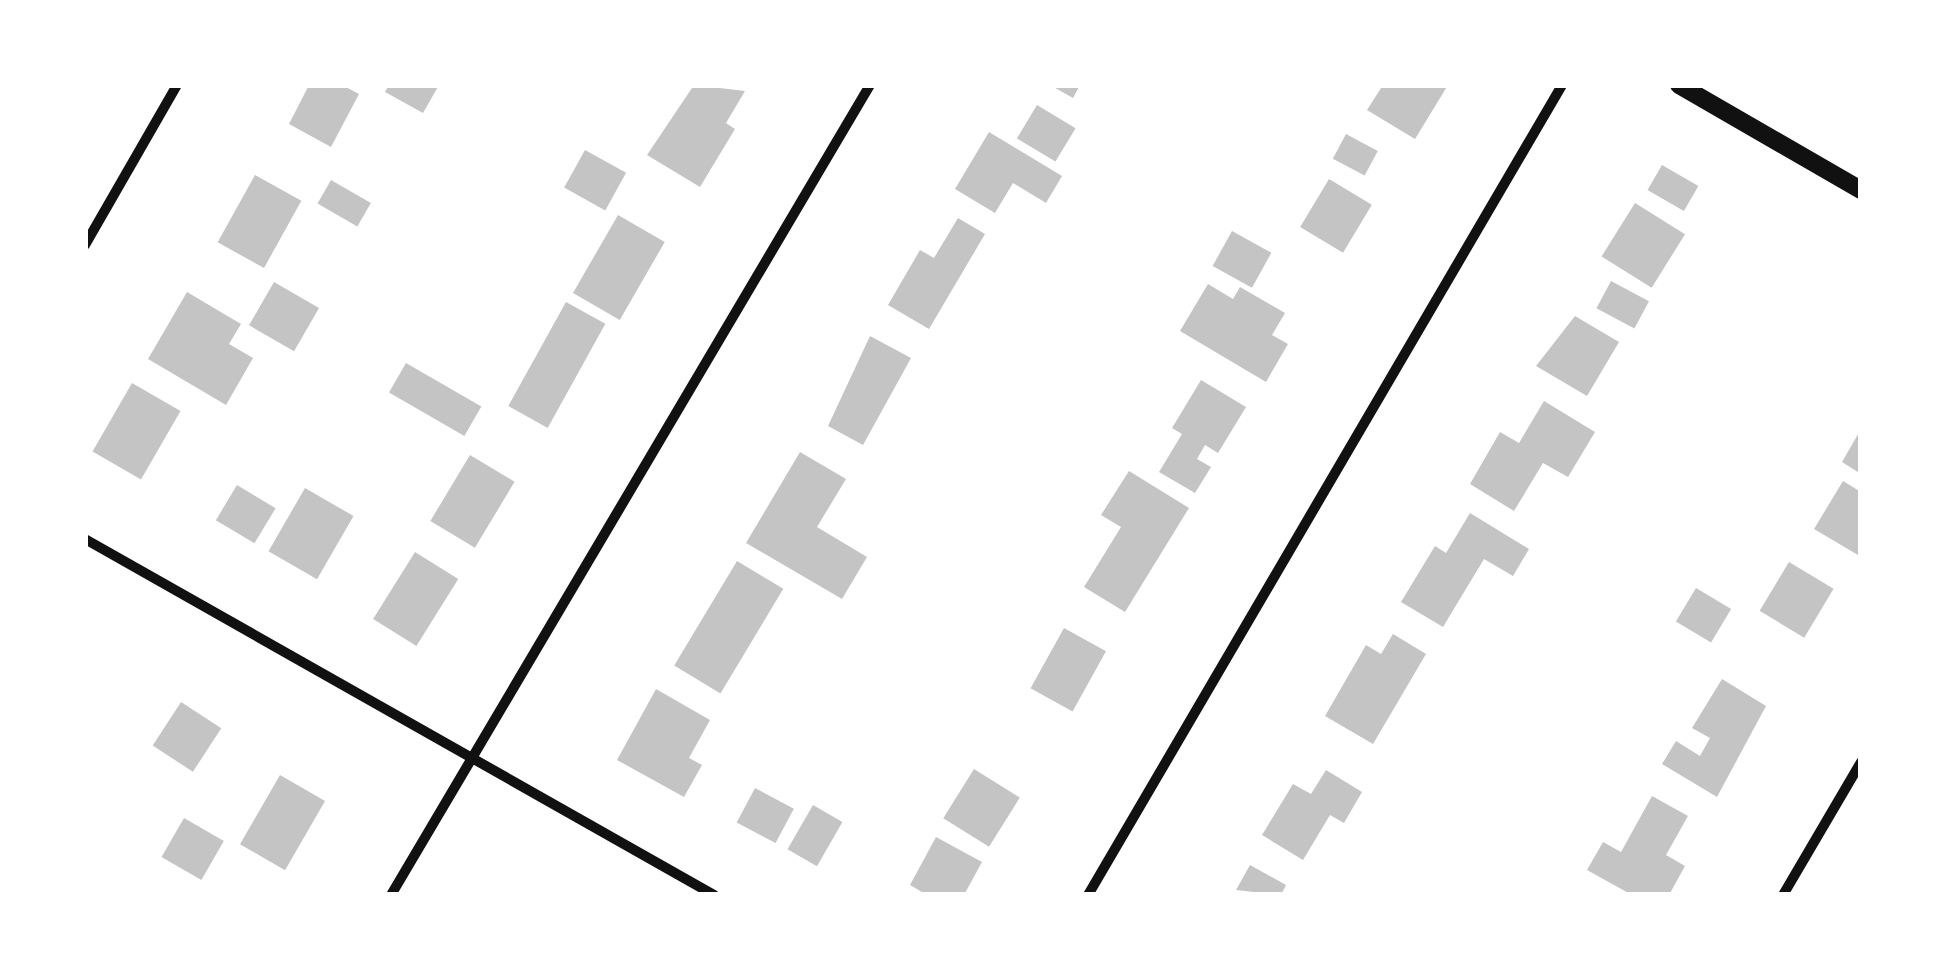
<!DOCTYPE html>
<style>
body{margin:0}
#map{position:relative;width:1946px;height:980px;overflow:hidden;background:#fff;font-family:Commissioner,sans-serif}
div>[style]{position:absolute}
.building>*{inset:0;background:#c4c4c4;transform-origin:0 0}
.minor>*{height:10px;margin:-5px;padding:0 5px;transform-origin:5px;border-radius:5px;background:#111}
.tertiary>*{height:18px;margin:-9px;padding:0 9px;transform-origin:9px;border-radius:9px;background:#111}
span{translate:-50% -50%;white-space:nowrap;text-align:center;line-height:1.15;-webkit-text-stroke:8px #fff;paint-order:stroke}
.frame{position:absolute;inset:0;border:88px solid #fff;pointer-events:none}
</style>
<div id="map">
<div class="building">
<i style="clip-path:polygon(309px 85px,342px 85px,359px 94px,331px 147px,289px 124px)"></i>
<i style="clip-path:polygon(389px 85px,439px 85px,423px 113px,385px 92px)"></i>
<i style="clip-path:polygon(694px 85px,745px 91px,726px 123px,735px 129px,700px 187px,647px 155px)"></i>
<i style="clip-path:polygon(1050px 85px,1080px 85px,1073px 98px)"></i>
<i style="clip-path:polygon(1383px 85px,1448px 85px,1415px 139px,1367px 110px)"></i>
<i style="left:1037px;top:105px;width:45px;height:39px;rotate:31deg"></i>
<i style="clip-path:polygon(989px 132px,1062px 176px,1046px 203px,1013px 183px,995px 213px,955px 189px)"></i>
<i style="left:1346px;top:134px;width:36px;height:28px;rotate:28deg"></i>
<i style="left:585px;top:150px;width:47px;height:43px;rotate:29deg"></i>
<i style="left:1662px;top:165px;width:42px;height:29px;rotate:30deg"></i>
<i style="left:255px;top:175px;width:53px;height:77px;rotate:29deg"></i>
<i style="left:1329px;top:179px;width:50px;height:56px;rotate:31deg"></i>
<i style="left:331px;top:180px;width:46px;height:27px;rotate:30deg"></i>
<i style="left:1635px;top:203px;width:59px;height:63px;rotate:32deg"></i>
<i style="left:618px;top:215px;width:54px;height:90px;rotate:30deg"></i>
<i style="clip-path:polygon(958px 218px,985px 234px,929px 329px,888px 305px,920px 250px,934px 258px)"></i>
<i style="left:1232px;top:231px;width:45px;height:40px;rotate:29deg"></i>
<i style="left:1611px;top:281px;width:43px;height:31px;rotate:28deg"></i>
<i style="left:274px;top:282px;width:52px;height:50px;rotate:30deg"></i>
<i style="clip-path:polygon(1208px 284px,1233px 299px,1240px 287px,1285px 313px,1272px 335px,1288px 344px,1266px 382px,1180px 331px)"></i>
<i style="clip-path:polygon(187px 292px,241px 324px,229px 344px,253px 358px,226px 405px,148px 359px)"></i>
<i style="left:566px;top:302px;width:45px;height:119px;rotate:29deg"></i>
<i style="clip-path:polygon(1575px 316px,1619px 342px,1587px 396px,1536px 366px)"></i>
<i style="clip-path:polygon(870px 336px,911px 358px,863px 445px,828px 426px)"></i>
<i style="left:406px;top:363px;width:87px;height:34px;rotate:30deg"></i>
<i style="clip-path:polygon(1201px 380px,1246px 407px,1218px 453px,1205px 445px,1197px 459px,1211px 467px,1195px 493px,1159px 472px,1182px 434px,1172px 428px)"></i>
<i style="left:132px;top:383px;width:56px;height:79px;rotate:30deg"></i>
<i style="clip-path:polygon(1544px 401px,1595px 432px,1568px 477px,1543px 463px,1514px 511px,1470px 484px,1500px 432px,1519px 443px)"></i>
<i style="clip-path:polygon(1861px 429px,1861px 474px,1842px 462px)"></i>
<i style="clip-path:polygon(800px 452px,846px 479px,817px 527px,867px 557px,842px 599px,746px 543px)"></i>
<i style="left:470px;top:455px;width:52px;height:77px;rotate:31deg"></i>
<i style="clip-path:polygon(1129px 471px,1189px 508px,1125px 612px,1084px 587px,1121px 527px,1101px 515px)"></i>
<i style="clip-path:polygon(1843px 481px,1861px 492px,1858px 555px,1814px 529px)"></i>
<i style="left:237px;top:485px;width:45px;height:41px;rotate:31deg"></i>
<i style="left:305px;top:488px;width:56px;height:73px;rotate:30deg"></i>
<i style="clip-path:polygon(1470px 513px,1529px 549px,1513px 576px,1484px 559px,1443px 627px,1401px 602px,1435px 546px,1446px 553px)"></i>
<i style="left:415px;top:552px;width:51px;height:79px;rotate:32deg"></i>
<i style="left:737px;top:561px;width:54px;height:122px;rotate:31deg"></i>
<i style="left:1789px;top:562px;width:52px;height:57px;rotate:31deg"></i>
<i style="left:1696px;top:588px;width:41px;height:39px;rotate:31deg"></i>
<i style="left:1064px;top:628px;width:48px;height:69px;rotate:29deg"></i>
<i style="clip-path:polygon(1393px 634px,1426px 654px,1373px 744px,1325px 716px,1366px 645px,1381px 654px)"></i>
<i style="clip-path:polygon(1722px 679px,1766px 706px,1717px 797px,1662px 764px,1676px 741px,1700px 756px,1710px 738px,1692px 728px)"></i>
<i style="clip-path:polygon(656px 689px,710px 720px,689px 758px,702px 765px,684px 797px,617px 760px)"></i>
<i style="left:181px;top:702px;width:48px;height:52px;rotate:33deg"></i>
<i style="left:974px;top:769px;width:54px;height:58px;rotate:32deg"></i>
<i style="clip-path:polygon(1326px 770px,1362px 792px,1344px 823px,1330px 815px,1303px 860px,1262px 835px,1293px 784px,1311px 794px)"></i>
<i style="left:280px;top:775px;width:52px;height:80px;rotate:30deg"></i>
<i style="left:755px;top:788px;width:44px;height:39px;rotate:28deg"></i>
<i style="clip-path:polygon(1652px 796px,1688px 816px,1666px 855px,1685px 866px,1669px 895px,1632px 895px,1587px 870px,1603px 842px,1621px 852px)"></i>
<i style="left:813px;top:805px;width:34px;height:51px;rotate:30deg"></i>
<i style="left:184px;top:818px;width:46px;height:45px;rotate:30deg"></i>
<i style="clip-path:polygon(936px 837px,982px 862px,964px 895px,927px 895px,910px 885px)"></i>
<i style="clip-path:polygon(1250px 865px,1286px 885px,1281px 895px,1236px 890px)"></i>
</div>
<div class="minor">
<i style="left:85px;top:245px;width:185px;rotate:-60.1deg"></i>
<i style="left:85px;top:539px;width:723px;rotate:29.51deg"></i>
<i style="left:391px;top:895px;width:941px;rotate:-59.4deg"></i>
<i style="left:1088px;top:895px;width:938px;rotate:-59.66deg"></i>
<i style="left:1783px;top:895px;width:154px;rotate:-59.6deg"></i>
</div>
<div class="tertiary">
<i style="left:1679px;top:85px;width:210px;rotate:30deg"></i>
</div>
<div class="frame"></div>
</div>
